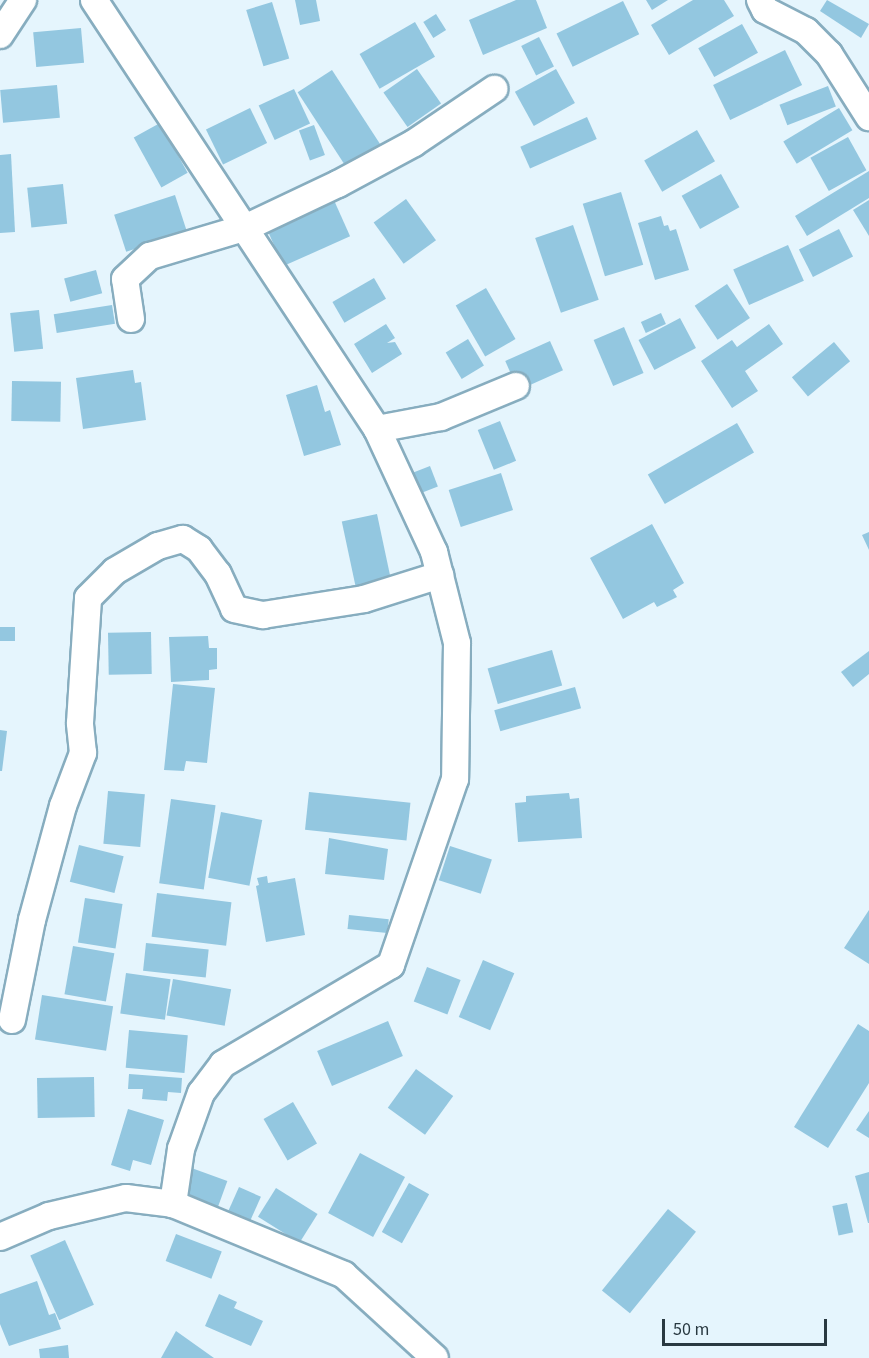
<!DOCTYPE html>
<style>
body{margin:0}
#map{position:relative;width:869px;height:1358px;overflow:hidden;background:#e5f5fd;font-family:"Source Sans 3",sans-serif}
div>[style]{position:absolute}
.building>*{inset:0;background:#93c7e0;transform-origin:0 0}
.roads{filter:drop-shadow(2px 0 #87adbf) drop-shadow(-2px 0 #87adbf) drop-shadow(0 2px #87adbf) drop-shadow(0 -2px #87adbf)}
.minor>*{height:26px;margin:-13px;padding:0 13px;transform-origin:13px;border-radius:13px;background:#fff}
span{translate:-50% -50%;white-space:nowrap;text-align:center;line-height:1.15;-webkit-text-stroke:4.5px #e5f5fd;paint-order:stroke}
.scale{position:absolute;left:662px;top:1319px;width:165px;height:27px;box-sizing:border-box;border:3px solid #293941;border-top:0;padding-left:8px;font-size:18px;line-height:21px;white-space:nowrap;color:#293941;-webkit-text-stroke:4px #e5f5fd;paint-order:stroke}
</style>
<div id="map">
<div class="building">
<i style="clip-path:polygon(295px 0,316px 0,320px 21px,300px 25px)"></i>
<i style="clip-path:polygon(516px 0,536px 0,547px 28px,483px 55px,469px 20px)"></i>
<i style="clip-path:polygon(646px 0,668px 0,652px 10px)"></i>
<i style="clip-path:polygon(693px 0,724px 0,734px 16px,669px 55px,651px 25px)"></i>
<i style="clip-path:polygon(827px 0,869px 24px,861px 38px,820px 11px)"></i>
<i style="left:623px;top:1px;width:37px;height:74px;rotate:64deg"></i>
<i style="left:272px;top:2px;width:59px;height:27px;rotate:73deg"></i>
<i style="left:436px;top:14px;width:19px;height:15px;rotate:58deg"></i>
<i style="left:415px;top:22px;width:40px;height:64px;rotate:60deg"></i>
<i style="left:742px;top:24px;width:33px;height:50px;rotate:61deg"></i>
<i style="left:81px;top:28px;width:35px;height:48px;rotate:85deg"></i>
<i style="left:539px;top:37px;width:33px;height:20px;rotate:63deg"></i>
<i style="left:785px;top:50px;width:39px;height:80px;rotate:64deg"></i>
<i style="left:417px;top:69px;width:42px;height:41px;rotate:55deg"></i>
<i style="left:556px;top:69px;width:39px;height:47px;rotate:61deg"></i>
<i style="left:332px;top:70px;width:93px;height:41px;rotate:57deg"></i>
<i style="left:57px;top:85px;width:33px;height:57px;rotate:85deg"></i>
<i style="left:828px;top:86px;width:22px;height:52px;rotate:69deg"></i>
<i style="left:294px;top:89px;width:38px;height:39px;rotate:65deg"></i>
<i style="left:250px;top:108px;width:39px;height:49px;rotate:64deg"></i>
<i style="left:839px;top:108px;width:26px;height:65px;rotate:59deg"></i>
<i style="left:587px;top:117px;width:24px;height:73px;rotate:66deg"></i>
<i style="left:160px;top:123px;width:57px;height:30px;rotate:61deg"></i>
<i style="left:314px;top:125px;width:32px;height:16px;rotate:70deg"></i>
<i style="left:697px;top:130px;width:36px;height:61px;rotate:60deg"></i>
<i style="left:848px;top:137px;width:38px;height:43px;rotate:61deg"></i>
<i style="clip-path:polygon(11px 154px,15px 232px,0 233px,0 155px)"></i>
<i style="clip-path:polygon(869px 171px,869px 198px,807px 236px,795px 216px)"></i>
<i style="left:721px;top:174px;width:38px;height:45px;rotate:61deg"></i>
<i style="left:63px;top:184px;width:40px;height:36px;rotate:84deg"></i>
<i style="left:621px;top:192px;width:76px;height:40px;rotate:73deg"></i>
<i style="left:175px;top:195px;width:39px;height:64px;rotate:72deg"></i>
<i style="left:333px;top:198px;width:42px;height:73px;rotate:66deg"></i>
<i style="left:406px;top:199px;width:51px;height:40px;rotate:54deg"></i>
<i style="clip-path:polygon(869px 200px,869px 236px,853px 210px)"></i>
<i style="clip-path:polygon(661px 216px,664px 226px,668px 225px,670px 231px,676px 229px,689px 270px,655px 280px,638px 223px)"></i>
<i style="left:573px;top:225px;width:79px;height:40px;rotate:71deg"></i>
<i style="left:839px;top:229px;width:31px;height:45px;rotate:63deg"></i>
<i style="left:788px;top:245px;width:39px;height:60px;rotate:66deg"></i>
<i style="left:96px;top:270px;width:24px;height:33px;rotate:75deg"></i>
<i style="left:374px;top:278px;width:24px;height:48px;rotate:60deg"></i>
<i style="left:727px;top:284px;width:41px;height:39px;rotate:56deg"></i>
<i style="left:486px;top:288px;width:59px;height:35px;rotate:60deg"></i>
<i style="left:112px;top:305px;width:19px;height:59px;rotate:81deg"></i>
<i style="left:39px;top:310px;width:39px;height:29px;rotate:84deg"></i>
<i style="left:661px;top:313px;width:12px;height:22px;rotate:66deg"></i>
<i style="left:680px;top:318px;width:34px;height:47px;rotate:62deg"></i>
<i style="clip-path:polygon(386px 324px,395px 338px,387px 343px,395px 342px,402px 354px,372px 373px,354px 344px)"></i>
<i style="clip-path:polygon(769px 324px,783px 344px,745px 371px,758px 391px,732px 408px,701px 361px,732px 340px,737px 347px)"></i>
<i style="left:624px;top:327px;width:50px;height:33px;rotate:67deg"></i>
<i style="left:468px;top:339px;width:31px;height:26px;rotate:59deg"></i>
<i style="left:550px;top:341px;width:32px;height:49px;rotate:66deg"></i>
<i style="left:834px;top:342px;width:25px;height:55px;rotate:50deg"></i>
<i style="clip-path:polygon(133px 370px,135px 383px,141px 382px,146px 420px,83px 429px,76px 378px)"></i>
<i style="left:12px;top:381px;width:49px;height:40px;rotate:1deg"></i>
<i style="clip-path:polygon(317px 385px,325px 412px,330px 410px,341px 445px,304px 456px,286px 395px)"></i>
<i style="left:500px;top:421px;width:43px;height:24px;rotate:68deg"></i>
<i style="left:737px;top:423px;width:34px;height:103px;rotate:60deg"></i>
<i style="left:430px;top:466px;width:22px;height:22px;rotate:69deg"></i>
<i style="left:501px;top:473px;width:39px;height:55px;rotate:72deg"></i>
<i style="left:377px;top:514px;width:67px;height:36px;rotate:78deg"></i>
<i style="clip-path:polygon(652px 524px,684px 583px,673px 590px,677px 597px,657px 607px,654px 602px,623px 619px,590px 558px)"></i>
<i style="clip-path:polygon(869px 532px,869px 550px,862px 535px)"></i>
<i style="left:0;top:627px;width:15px;height:14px"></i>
<i style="left:151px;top:632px;width:42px;height:43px;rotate:89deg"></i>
<i style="clip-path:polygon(208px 636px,209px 648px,217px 648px,217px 669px,209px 670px,209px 680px,171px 682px,169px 637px)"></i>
<i style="left:552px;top:650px;width:37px;height:67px;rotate:74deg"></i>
<i style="clip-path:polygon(869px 651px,869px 674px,853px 687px,841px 672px)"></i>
<i style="clip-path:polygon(173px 684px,215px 688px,207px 763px,186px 761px,184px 771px,164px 770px)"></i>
<i style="left:575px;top:687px;width:22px;height:84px;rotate:74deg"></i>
<i style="clip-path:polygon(0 730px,7px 731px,2px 771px,0 771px)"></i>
<i style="left:108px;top:791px;width:37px;height:53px;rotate:5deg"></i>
<i style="left:309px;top:792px;width:102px;height:38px;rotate:6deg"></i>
<i style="clip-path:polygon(569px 793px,570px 799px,579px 798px,582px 838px,518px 842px,515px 803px,526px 802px,526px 796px)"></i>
<i style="left:171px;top:799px;width:45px;height:85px;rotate:8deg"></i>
<i style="left:221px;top:812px;width:42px;height:67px;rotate:11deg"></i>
<i style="clip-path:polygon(329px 838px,388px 849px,384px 880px,325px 874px)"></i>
<i style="left:79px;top:845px;width:46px;height:38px;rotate:14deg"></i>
<i style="left:450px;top:846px;width:44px;height:36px;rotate:18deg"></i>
<i style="clip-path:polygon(267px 876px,268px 883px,295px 878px,305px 935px,266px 942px,256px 886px,259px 885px,257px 878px)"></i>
<i style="left:157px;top:893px;width:75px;height:44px;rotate:7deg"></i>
<i style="left:85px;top:898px;width:38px;height:45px;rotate:9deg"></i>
<i style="clip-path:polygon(869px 910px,869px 964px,844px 948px)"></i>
<i style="left:349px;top:915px;width:40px;height:14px;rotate:6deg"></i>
<i style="left:146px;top:943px;width:63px;height:28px;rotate:6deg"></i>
<i style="left:73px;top:946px;width:42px;height:49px;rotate:10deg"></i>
<i style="left:483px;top:960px;width:34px;height:62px;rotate:23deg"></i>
<i style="left:427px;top:967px;width:36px;height:37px;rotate:21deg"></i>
<i style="left:126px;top:973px;width:45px;height:41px;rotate:8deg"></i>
<i style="left:173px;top:979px;width:59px;height:37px;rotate:10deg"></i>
<i style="left:42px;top:995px;width:72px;height:45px;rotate:9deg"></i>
<i style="left:388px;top:1021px;width:38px;height:77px;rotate:67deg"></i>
<i style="clip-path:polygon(858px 1024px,869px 1031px,869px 1083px,828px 1148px,794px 1127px)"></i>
<i style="left:129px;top:1030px;width:59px;height:38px;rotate:5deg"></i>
<i style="left:416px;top:1069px;width:46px;height:48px;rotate:36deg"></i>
<i style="clip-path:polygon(129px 1074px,182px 1078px,181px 1093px,168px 1092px,167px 1101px,142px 1099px,143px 1089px,128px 1089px)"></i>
<i style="left:94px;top:1077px;width:40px;height:57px;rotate:89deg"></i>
<i style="left:293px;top:1102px;width:48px;height:34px;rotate:60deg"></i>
<i style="clip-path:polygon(128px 1109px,164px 1120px,151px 1165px,133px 1160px,130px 1171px,111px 1165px)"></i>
<i style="clip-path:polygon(869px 1111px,869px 1138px,856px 1130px)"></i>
<i style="left:360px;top:1153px;width:51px;height:68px;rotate:28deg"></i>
<i style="left:186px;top:1166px;width:44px;height:35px;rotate:20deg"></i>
<i style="clip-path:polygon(869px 1172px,869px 1223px,868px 1223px,855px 1176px)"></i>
<i style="left:409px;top:1183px;width:23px;height:56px;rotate:29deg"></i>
<i style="left:239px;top:1187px;width:24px;height:34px;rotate:24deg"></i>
<i style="left:276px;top:1188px;width:49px;height:34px;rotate:32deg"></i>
<i style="left:847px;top:1203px;width:30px;height:15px;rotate:78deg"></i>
<i style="left:668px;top:1209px;width:36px;height:105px;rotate:39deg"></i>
<i style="left:176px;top:1234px;width:49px;height:29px;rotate:21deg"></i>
<i style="left:65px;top:1240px;width:71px;height:38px;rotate:66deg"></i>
<i style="clip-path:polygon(37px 1281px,49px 1315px,55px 1313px,61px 1329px,9px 1346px,0 1324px,0 1294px)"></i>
<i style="clip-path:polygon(219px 1294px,237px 1302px,234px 1308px,263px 1321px,251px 1346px,205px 1326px)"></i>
<i style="clip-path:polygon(176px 1331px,214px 1358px,161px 1358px)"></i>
<i style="clip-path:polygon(68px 1345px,69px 1358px,40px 1358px,39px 1349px)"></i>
</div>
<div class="roads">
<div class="minor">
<i style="left:94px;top:0;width:514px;rotate:56.59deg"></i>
<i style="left:377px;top:429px;width:136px;rotate:65.1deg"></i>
<i style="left:434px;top:552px;width:94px;rotate:75.8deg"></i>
<i style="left:457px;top:643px;width:136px;rotate:90.8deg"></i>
<i style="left:455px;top:779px;width:197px;rotate:109deg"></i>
<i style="left:391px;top:965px;width:195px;rotate:149.5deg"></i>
<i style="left:223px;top:1064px;width:36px;rotate:127deg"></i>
<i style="left:201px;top:1093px;width:59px;rotate:109.7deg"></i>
<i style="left:181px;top:1149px;width:56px;rotate:98.3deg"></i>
<i style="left:760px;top:0;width:11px;rotate:63deg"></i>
<i style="left:765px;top:10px;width:46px;rotate:27.1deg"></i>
<i style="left:806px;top:31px;width:33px;rotate:45deg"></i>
<i style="left:829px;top:54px;width:75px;rotate:57.6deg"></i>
<i style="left:0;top:35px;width:42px;rotate:-56.7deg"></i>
<i style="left:131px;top:319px;width:40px;rotate:-98.5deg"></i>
<i style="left:125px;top:279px;width:34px;rotate:-43deg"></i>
<i style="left:150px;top:256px;width:101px;rotate:-16.6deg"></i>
<i style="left:247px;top:227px;width:101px;rotate:-25.3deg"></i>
<i style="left:338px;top:184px;width:86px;rotate:-28.3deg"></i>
<i style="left:414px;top:143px;width:97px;rotate:-34deg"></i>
<i style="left:377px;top:429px;width:65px;rotate:-10.6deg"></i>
<i style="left:441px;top:417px;width:81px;rotate:-22.5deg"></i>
<i style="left:12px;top:1020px;width:102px;rotate:-78.7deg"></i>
<i style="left:32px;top:920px;width:118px;rotate:-74.8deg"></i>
<i style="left:63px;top:806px;width:57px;rotate:-69.3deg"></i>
<i style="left:83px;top:753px;width:30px;rotate:-96deg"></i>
<i style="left:80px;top:723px;width:125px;rotate:-86.3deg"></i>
<i style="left:88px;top:598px;width:38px;rotate:-45deg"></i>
<i style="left:115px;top:571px;width:50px;rotate:-30.2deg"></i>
<i style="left:158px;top:546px;width:26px;rotate:-16deg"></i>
<i style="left:183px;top:539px;width:19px;rotate:32deg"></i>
<i style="left:199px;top:549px;width:31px;rotate:53deg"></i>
<i style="left:218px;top:574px;width:38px;rotate:65deg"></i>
<i style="left:234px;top:609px;width:30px;rotate:12deg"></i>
<i style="left:263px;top:615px;width:102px;rotate:-9deg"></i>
<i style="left:364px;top:599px;width:80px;rotate:-17.5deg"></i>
<i style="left:0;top:1237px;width:53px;rotate:-23.2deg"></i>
<i style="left:49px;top:1216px;width:79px;rotate:-13.2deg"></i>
<i style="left:126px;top:1198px;width:47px;rotate:7.3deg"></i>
<i style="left:173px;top:1204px;width:185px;rotate:22.5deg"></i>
<i style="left:344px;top:1275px;width:123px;rotate:42.4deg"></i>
</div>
</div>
<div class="scale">50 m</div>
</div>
